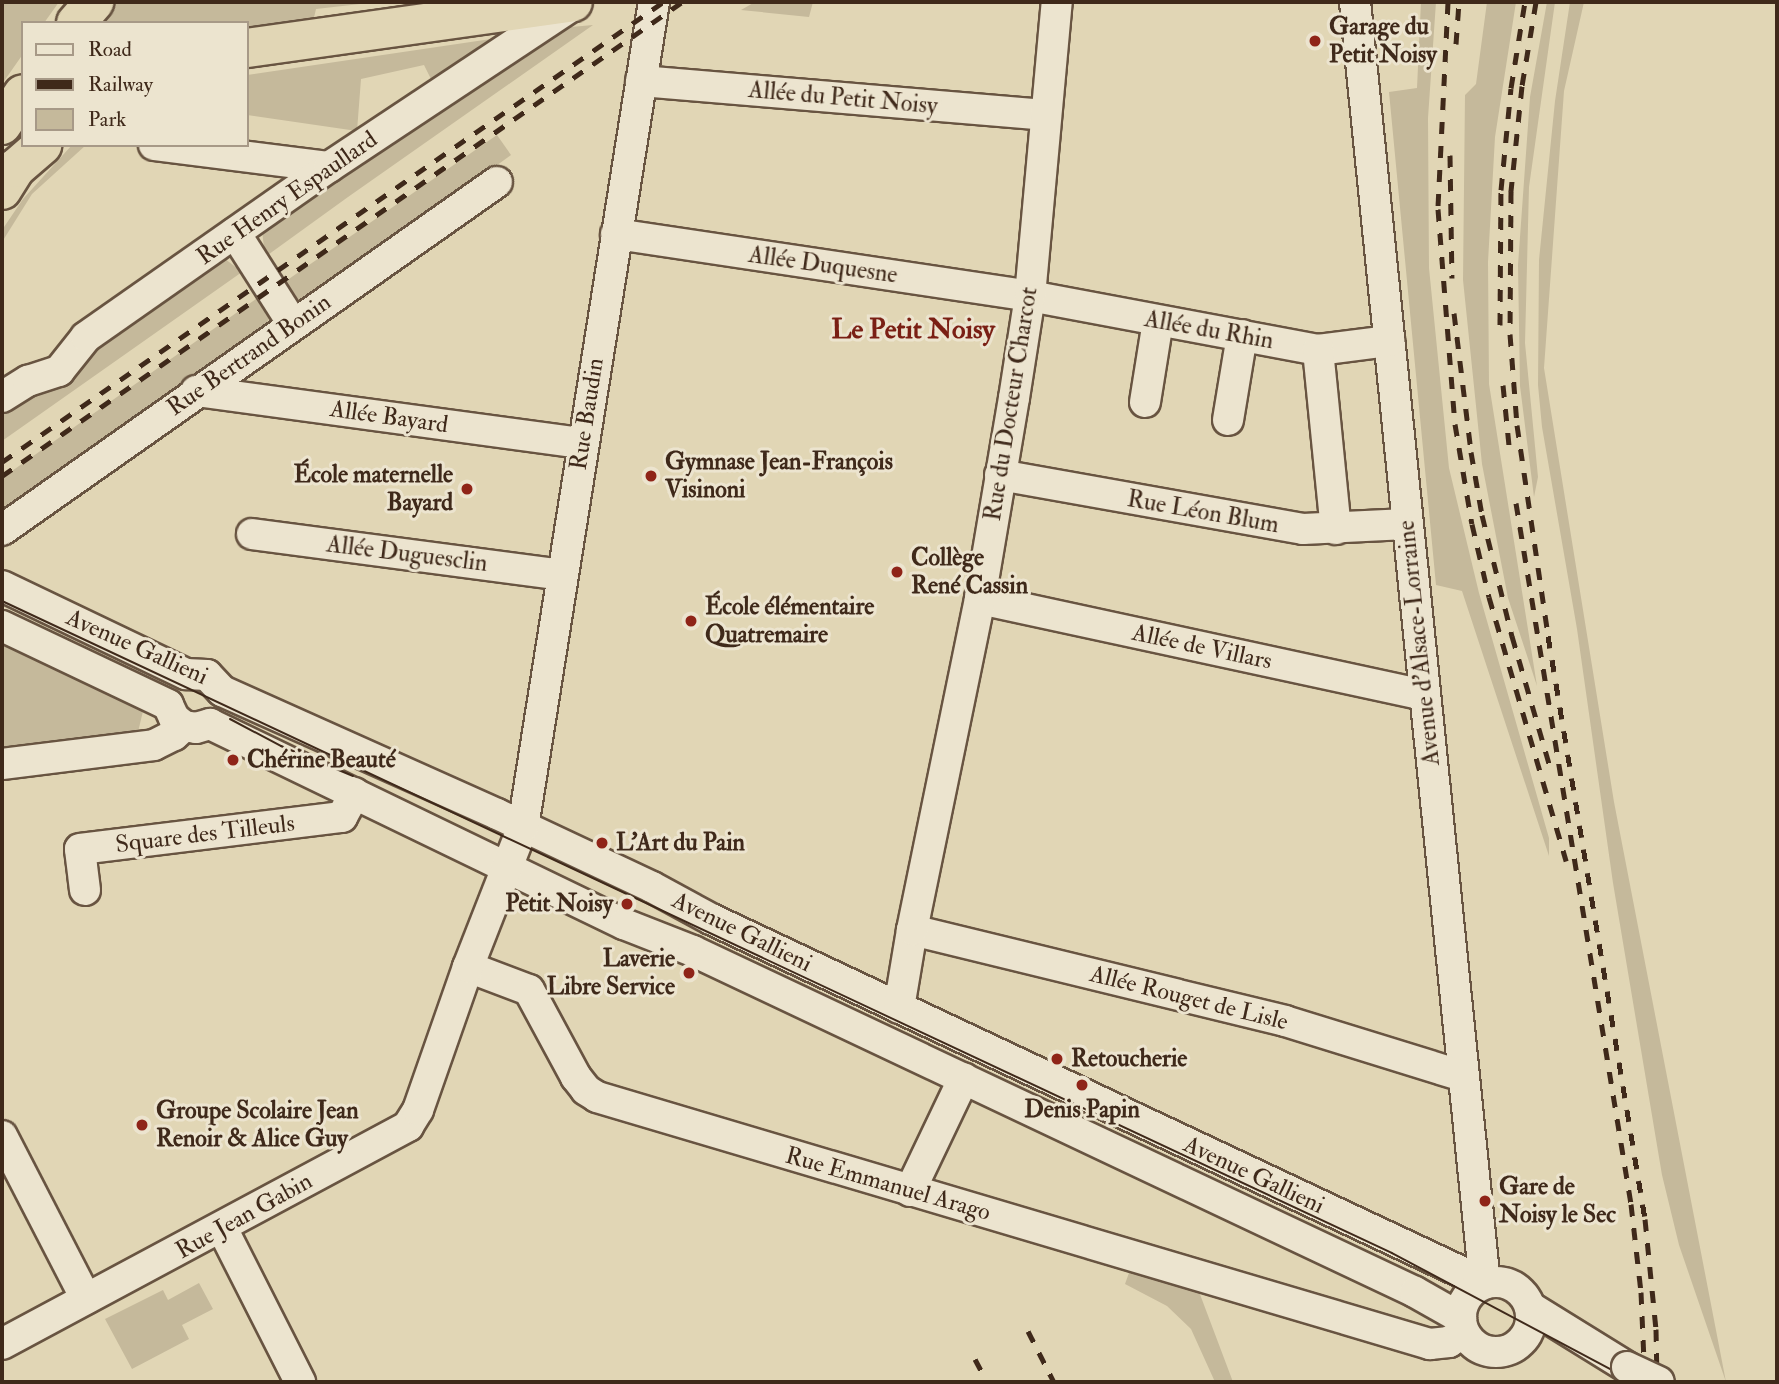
<!DOCTYPE html>
<meta charset="utf-8">
<style>
body{margin:0}
#map{position:relative;width:1779px;height:1384px;overflow:hidden;background:#e1d6b5;font-family:"IM FELL Double Pica",serif}
div>[style]{position:absolute}
.green>*{inset:0;background:#c5b99b}
.roads{filter:drop-shadow(2px 0 #685441) drop-shadow(-2px 0 #685441) drop-shadow(0 2px #685441) drop-shadow(0 -2px #685441)}
.minor>*{height:30px;margin:-15px;padding:0 15px;transform-origin:15px;border-radius:15px;background:#ece4cf}
.minor>.ring{margin:-15px;padding:0;box-sizing:content-box;background:none;border:30px solid #ece4cf;border-radius:50%}
.highway>*{height:38px;margin:-19px;padding:0 19px;transform-origin:19px;border-radius:19px;background:#e1d6b5}
.tram>*{height:2px;margin:-1px;padding:0 1px;transform-origin:1px;border-radius:1px;background:#3f291a}
.rail>*{height:5px;margin-top:-2.5px;transform-origin:0;background:repeating-linear-gradient(90deg,#3f291a 0 12px,transparent 0 24px)}
.bridges{filter:drop-shadow(2px 0 #685441) drop-shadow(-2px 0 #685441) drop-shadow(0 2px #685441) drop-shadow(0 -2px #685441)}
.minor-bridge>*{height:30px;margin:-15px;padding:0 15px;transform-origin:15px;border-radius:15px;background:#ece4cf}
.dots>*{width:19px;height:19px;translate:-50% -50%;box-sizing:border-box;border:4px solid #ece4cf;border-radius:50%}
span{translate:-50% -50%;white-space:nowrap;text-align:center;line-height:1.15;-webkit-text-stroke:6px #ece4cf;paint-order:stroke}
.poi-label{font-size:24px;color:#3f291a;font-weight:700}
.left{translate:0 -50%;text-align:left}
.right{translate:-100% -50%;text-align:right}
.street-label{font-size:24px;color:#3f291a}
.quarter-label{font-size:28px;color:#7a1f14;font-weight:700}
.frame{position:absolute;inset:0;border:4px solid #3f291a;pointer-events:none}
.legend{position:absolute;left:21px;top:21px;width:228px;height:126px;box-sizing:border-box;background:#ece4cf;border:2px solid #a79987;margin:0;padding:9px 12px;list-style:none;font-size:21px;color:#3f291a}
.legend li{display:flex;align-items:center;gap:14px;height:35px}
.legend b{width:35px;border:2px solid #a79987}
</style>
<div id="map">
<div class="green">
<i style="clip-path:polygon(2px 2px,59px 2px,44px 23px,23px 23px,23px 54px,2px 84px)"></i>
<i style="clip-path:polygon(112px 2px,378px 2px,316px 9px,313px 22px,247px 34px,247px 23px,93px 23px)"></i>
<i style="clip-path:polygon(755px 2px,813px 2px,809px 17px,741px 10px)"></i>
<i style="clip-path:polygon(1421px 2px,1436px 2px,1428px 118px,1429px 268px,1449px 468px,1479px 593px,1549px 838px,1549px 856px,1462px 591px,1436px 585px,1389px 92px,1417px 88px)"></i>
<i style="clip-path:polygon(1487px 2px,1516px 2px,1495px 137px,1488px 262px,1489px 384px,1537px 686px,1508px 598px,1482px 464px,1463px 280px,1465px 95px,1476px 84px)"></i>
<i style="clip-path:polygon(1547px 2px,1555px 2px,1529px 187px,1525px 343px,1538px 477px,1534px 497px,1520px 386px,1518px 265px,1530px 97px)"></i>
<i style="clip-path:polygon(1570px 2px,1584px 2px,1564px 91px,1544px 368px,1614px 802px,1726px 1382px,1679px 1245px,1662px 1175px,1613px 883px,1577px 629px,1542px 427px,1538px 385px,1539px 260px,1555px 101px)"></i>
<i style="clip-path:polygon(593px 25px,348px 197px,265px 257px,262px 230px,538px 30px)"></i>
<i style="clip-path:polygon(491px 39px,431px 79px,424px 65px,361px 79px,357px 131px,247px 115px,247px 75px)"></i>
<i style="clip-path:polygon(497px 135px,511px 155px,311px 300px,298px 303px,283px 283px)"></i>
<i style="clip-path:polygon(72px 145px,86px 145px,32px 194px,2px 242px,2px 230px,23px 199px)"></i>
<i style="clip-path:polygon(220px 255px,242px 272px,2px 441px,2px 396px,83px 358px)"></i>
<i style="clip-path:polygon(263px 294px,272px 312px,265px 328px,2px 518px,2px 478px)"></i>
<i style="clip-path:polygon(2px 645px,143px 711px,138px 732px,2px 751px)"></i>
<i style="clip-path:polygon(1130px 1270px,1198px 1289px,1233px 1382px,1215px 1382px,1191px 1329px,1167px 1306px,1125px 1284px)"></i>
<i style="clip-path:polygon(199px 1283px,213px 1309px,182px 1325px,189px 1339px,132px 1369px,105px 1319px,163px 1290px,168px 1300px)"></i>
</div>
<div class="roads">
<div class="minor">
<i style="left:1355px;top:2px;width:1288px;rotate:84.21deg"></i>
<i style="left:641px;top:81px;width:405px;rotate:4.8deg"></i>
<i style="left:154px;top:145px;width:176px;rotate:7.2deg"></i>
<i style="left:235px;top:233px;width:108px;rotate:57.5deg"></i>
<i style="left:616px;top:234px;width:419px;rotate:8.5deg"></i>
<i style="left:1030px;top:296px;width:293px;rotate:10.6deg"></i>
<i style="left:1318px;top:350px;width:72px;rotate:-7.2deg"></i>
<i style="left:1318px;top:350px;width:180px;rotate:84.3deg"></i>
<i style="left:196px;top:391px;width:389px;rotate:7.7deg"></i>
<i style="left:2px;top:397px;width:31px;rotate:-32deg"></i>
<i style="left:28px;top:381px;width:33px;rotate:-18deg"></i>
<i style="left:59px;top:371px;width:43px;rotate:-51.5deg"></i>
<i style="left:86px;top:337px;width:297px;rotate:-35deg"></i>
<i style="left:329px;top:167px;width:296px;rotate:-33.6deg"></i>
<i style="left:1145px;top:402px;width:82px;rotate:-80.9deg"></i>
<i style="left:1228px;top:420px;width:86px;rotate:-80.6deg"></i>
<i style="left:1000px;top:475px;width:308px;rotate:10.1deg"></i>
<i style="left:1303px;top:529px;width:104px;rotate:-2.8deg"></i>
<i style="left:2px;top:530px;width:605px;rotate:-35.11deg"></i>
<i style="left:252px;top:534px;width:313px;rotate:7.5deg"></i>
<i style="left:2px;top:586px;width:204px;rotate:25.6deg"></i>
<i style="left:186px;top:674px;width:21px;rotate:3deg"></i>
<i style="left:207px;top:675px;width:22px;rotate:47deg"></i>
<i style="left:222px;top:691px;width:301px;rotate:24.1deg"></i>
<i style="left:497px;top:814px;width:171px;rotate:25.2deg"></i>
<i style="left:652px;top:887px;width:67px;rotate:28.5deg"></i>
<i style="left:711px;top:919px;width:855px;rotate:25.19deg"></i>
<i style="left:980px;top:599px;width:454px;rotate:12.2deg"></i>
<i style="left:2px;top:626px;width:184px;rotate:25.4deg"></i>
<i style="left:168px;top:705px;width:14px;rotate:65deg"></i>
<i style="left:174px;top:718px;width:13px;rotate:39deg"></i>
<i style="left:184px;top:726px;width:12px;rotate:9deg"></i>
<i style="left:196px;top:728px;width:15px;rotate:-16deg"></i>
<i style="left:210px;top:724px;width:460px;rotate:25.8deg"></i>
<i style="left:624px;top:924px;width:74px;rotate:21.4deg"></i>
<i style="left:693px;top:951px;width:798px;rotate:25.28deg"></i>
<i style="left:1415px;top:1292px;width:53px;rotate:29.5deg"></i>
<i style="left:2px;top:764px;width:153px;rotate:-7.1deg"></i>
<i style="left:154px;top:745px;width:22px;rotate:-27deg"></i>
<i style="left:174px;top:735px;width:13px;rotate:-42deg"></i>
<i style="left:85px;top:890px;width:41px;rotate:-97deg"></i>
<i style="left:80px;top:849px;width:264px;rotate:-7deg"></i>
<i style="left:342px;top:817px;width:27px;rotate:-62deg"></i>
<i style="left:912px;top:930px;width:384px;rotate:13.7deg"></i>
<i style="left:1285px;top:1021px;width:186px;rotate:17.2deg"></i>
<i style="left:468px;top:967px;width:65px;rotate:20.7deg"></i>
<i style="left:529px;top:990px;width:99px;rotate:61.6deg"></i>
<i style="left:576px;top:1077px;width:16px;rotate:52deg"></i>
<i style="left:586px;top:1090px;width:13px;rotate:32deg"></i>
<i style="left:597px;top:1097px;width:869px;rotate:16.52deg"></i>
<i style="left:1430px;top:1344px;width:19px;rotate:-6deg"></i>
<i style="left:1449px;top:1342px;width:18px;rotate:-34deg"></i>
<i style="left:899px;top:1008px;width:79px;rotate:-80.5deg"></i>
<i style="left:912px;top:930px;width:338px;rotate:-78.4deg"></i>
<i style="left:980px;top:599px;width:204px;rotate:-80.4deg"></i>
<i style="left:1014px;top:398px;width:103px;rotate:-81.1deg"></i>
<i style="left:1030px;top:296px;width:295px;rotate:-84.8deg"></i>
<i style="left:2px;top:1136px;width:183px;rotate:62.7deg"></i>
<i style="left:910px;top:1191px;width:125px;rotate:-64.5deg"></i>
<i style="left:222px;top:1228px;width:173px;rotate:63.1deg"></i>
<i class="ring" style="left:1461px;top:1282px;width:40px;height:40px"></i>
<i style="left:1530px;top:1307px;width:114px;rotate:31.7deg"></i>
<i style="left:2px;top:1344px;width:461px;rotate:-28.2deg"></i>
<i style="left:408px;top:1126px;width:19px;rotate:-58deg"></i>
<i style="left:418px;top:1110px;width:151px;rotate:-70.7deg"></i>
<i style="left:468px;top:967px;width:150px;rotate:-68.6deg"></i>
<i style="left:523px;top:827px;width:835px;rotate:-80.98deg"></i>
</div>
<div class="highway">
<i style="left:76px;top:23px;width:28px;rotate:-49deg"></i>
<i style="left:247px;top:48px;width:329px;rotate:-8deg"></i>
<i style="left:2px;top:125px;width:37px;rotate:-56deg"></i>
<i style="left:2px;top:190px;width:26px;rotate:-58deg"></i>
<i style="left:16px;top:168px;width:35px;rotate:-41deg"></i>
</div>
</div>
<div class="tram">
<i style="left:2px;top:601px;width:1535px;rotate:25.13deg"></i>
<i style="left:1392px;top:1253px;width:275px;rotate:28deg"></i>
<i style="left:230px;top:719px;width:58px;rotate:27.9deg"></i>
<i style="left:281px;top:746px;width:78px;rotate:22.6deg"></i>
</div>
<div class="rail">
<i style="left:1448px;top:2px;width:207px;rotate:92.8deg"></i>
<i style="left:1438px;top:209px;width:216px;rotate:85.5deg"></i>
<i style="left:1455px;top:424px;width:101px;rotate:80.4deg"></i>
<i style="left:1472px;top:524px;width:75px;rotate:76.9deg"></i>
<i style="left:1489px;top:597px;width:275px;rotate:73.7deg"></i>
<i style="left:1536px;top:2px;width:85px;rotate:99.5deg"></i>
<i style="left:1522px;top:86px;width:106px;rotate:96deg"></i>
<i style="left:1511px;top:191px;width:143px;rotate:90.4deg"></i>
<i style="left:1510px;top:334px;width:91px;rotate:85.6deg"></i>
<i style="left:1517px;top:425px;width:213px;rotate:81.6deg"></i>
<i style="left:1548px;top:636px;width:591px;rotate:80.55deg"></i>
<i style="left:1645px;top:1219px;width:111px;rotate:84.3deg"></i>
<i style="left:1656px;top:1329px;width:53px;rotate:88.9deg"></i>
<i style="left:1456px;top:44px;width:42px;rotate:-85.9deg"></i>
<i style="left:1450px;top:155px;width:123px;rotate:89.1deg"></i>
<i style="left:1454px;top:313px;width:140px;rotate:83deg"></i>
<i style="left:1471px;top:452px;width:64px;rotate:80.1deg"></i>
<i style="left:1482px;top:515px;width:125px;rotate:76.1deg"></i>
<i style="left:1512px;top:636px;width:136px;rotate:73.8deg"></i>
<i style="left:1500px;top:325px;width:135px;rotate:-89.6deg"></i>
<i style="left:1501px;top:190px;width:102px;rotate:-84.4deg"></i>
<i style="left:1511px;top:88px;width:87px;rotate:-80.8deg"></i>
<i style="left:1503px;top:385px;width:70px;rotate:84.3deg"></i>
<i style="left:2px;top:462px;width:805px;rotate:-34.83deg"></i>
<i style="left:2px;top:476px;width:829px;rotate:-34.88deg"></i>
<i style="left:1516px;top:503px;width:710px;rotate:80.68deg"></i>
<i style="left:1631px;top:1204px;width:89px;rotate:83.5deg"></i>
<i style="left:1641px;top:1292px;width:90px;rotate:87.5deg"></i>
<i style="left:1028px;top:1331px;width:57px;rotate:63deg"></i>
<i style="left:975px;top:1359px;width:26px;rotate:62deg"></i>
</div>
<div class="bridges">
<div class="minor-bridge">
<i style="left:1627px;top:1367px;width:35px;rotate:25deg"></i>
</div>
</div>
<div class="dots">
<i style="left:1315px;top:41px;background:#8f2418"></i>
<i style="left:651px;top:476px;background:#8f2418"></i>
<i style="left:467px;top:489px;background:#8f2418"></i>
<i style="left:897px;top:572px;background:#8f2418"></i>
<i style="left:691px;top:621px;background:#8f2418"></i>
<i style="left:233px;top:760px;background:#8f2418"></i>
<i style="left:602px;top:843px;background:#8f2418"></i>
<i style="left:627px;top:904px;background:#8f2418"></i>
<i style="left:689px;top:973px;background:#8f2418"></i>
<i style="left:1057px;top:1059px;background:#8f2418"></i>
<i style="left:1082px;top:1085px;background:#8f2418"></i>
<i style="left:142px;top:1125px;background:#8f2418"></i>
<i style="left:1485px;top:1201px;background:#8f2418"></i>
</div>
<div class="poi-label">
<span class="left" style="left:1329px;top:41px">Garage du<br>Petit Noisy</span>
<span class="left" style="left:665px;top:476px">Gymnase Jean-François<br>Visinoni</span>
<span class="right" style="left:453px;top:489px">École maternelle<br>Bayard</span>
<span class="left" style="left:911px;top:572px">Collège<br>René Cassin</span>
<span class="left" style="left:705px;top:621px">École élémentaire<br>Quatremaire</span>
<span class="left" style="left:247px;top:760px">Chérine Beauté</span>
<span class="left" style="left:616px;top:843px">L’Art du Pain</span>
<span class="right" style="left:613px;top:904px">Petit Noisy</span>
<span class="right" style="left:675px;top:973px">Laverie<br>Libre Service</span>
<span class="left" style="left:1071px;top:1059px">Retoucherie</span>
<span style="left:1082px;top:1110px">Denis Papin</span>
<span class="left" style="left:156px;top:1125px">Groupe Scolaire Jean<br>Renoir &amp; Alice Guy</span>
<span class="left" style="left:1499px;top:1201px">Gare de<br>Noisy le Sec</span>
</div>
<div class="street-label">
<span style="left:843px;top:98px;rotate:5deg">Allée du Petit Noisy</span>
<span style="left:287px;top:198px;rotate:-35deg">Rue Henry Espaullard</span>
<span style="left:823px;top:265px;rotate:8deg">Allée Duquesne</span>
<span style="left:1209px;top:330px;rotate:10deg">Allée du Rhin</span>
<span style="left:249px;top:355px;rotate:-35deg">Rue Bertrand Bonin</span>
<span style="left:1011px;top:404px;rotate:-81deg">Rue du Docteur Charcot</span>
<span style="left:587px;top:414px;rotate:-81deg">Rue Baudin</span>
<span style="left:389px;top:417px;rotate:8deg">Allée Bayard</span>
<span style="left:1203px;top:512px;rotate:10deg">Rue Léon Blum</span>
<span style="left:407px;top:554px;rotate:7deg">Allée Duguesclin</span>
<span style="left:1419px;top:643px;rotate:-96deg">Avenue d'Alsace-Lorraine</span>
<span style="left:137px;top:647px;rotate:24deg">Avenue Gallieni</span>
<span style="left:1202px;top:647px;rotate:12deg">Allée de Villars</span>
<span style="left:205px;top:834px;rotate:-7deg">Square des Tilleuls</span>
<span style="left:742px;top:932px;rotate:26deg">Avenue Gallieni</span>
<span style="left:1189px;top:998px;rotate:14deg">Allée Rouget de Lisle</span>
<span style="left:1254px;top:1175px;rotate:25deg">Avenue Gallieni</span>
<span style="left:888px;top:1184px;rotate:16deg">Rue Emmanuel Arago</span>
<span style="left:244px;top:1216px;rotate:-29deg">Rue Jean Gabin</span>
</div>
<div class="quarter-label">
<span style="left:913px;top:330px">Le Petit Noisy</span>
</div>
<div class="frame"></div>
<ul class="legend">
<li><b style="height:9px;background:#ece4cf"></b>Road</li>
<li><b style="height:9px;background:#3f291a"></b>Railway</li>
<li><b style="height:19px;background:#c5b99b"></b>Park</li>
</ul>
</div>
